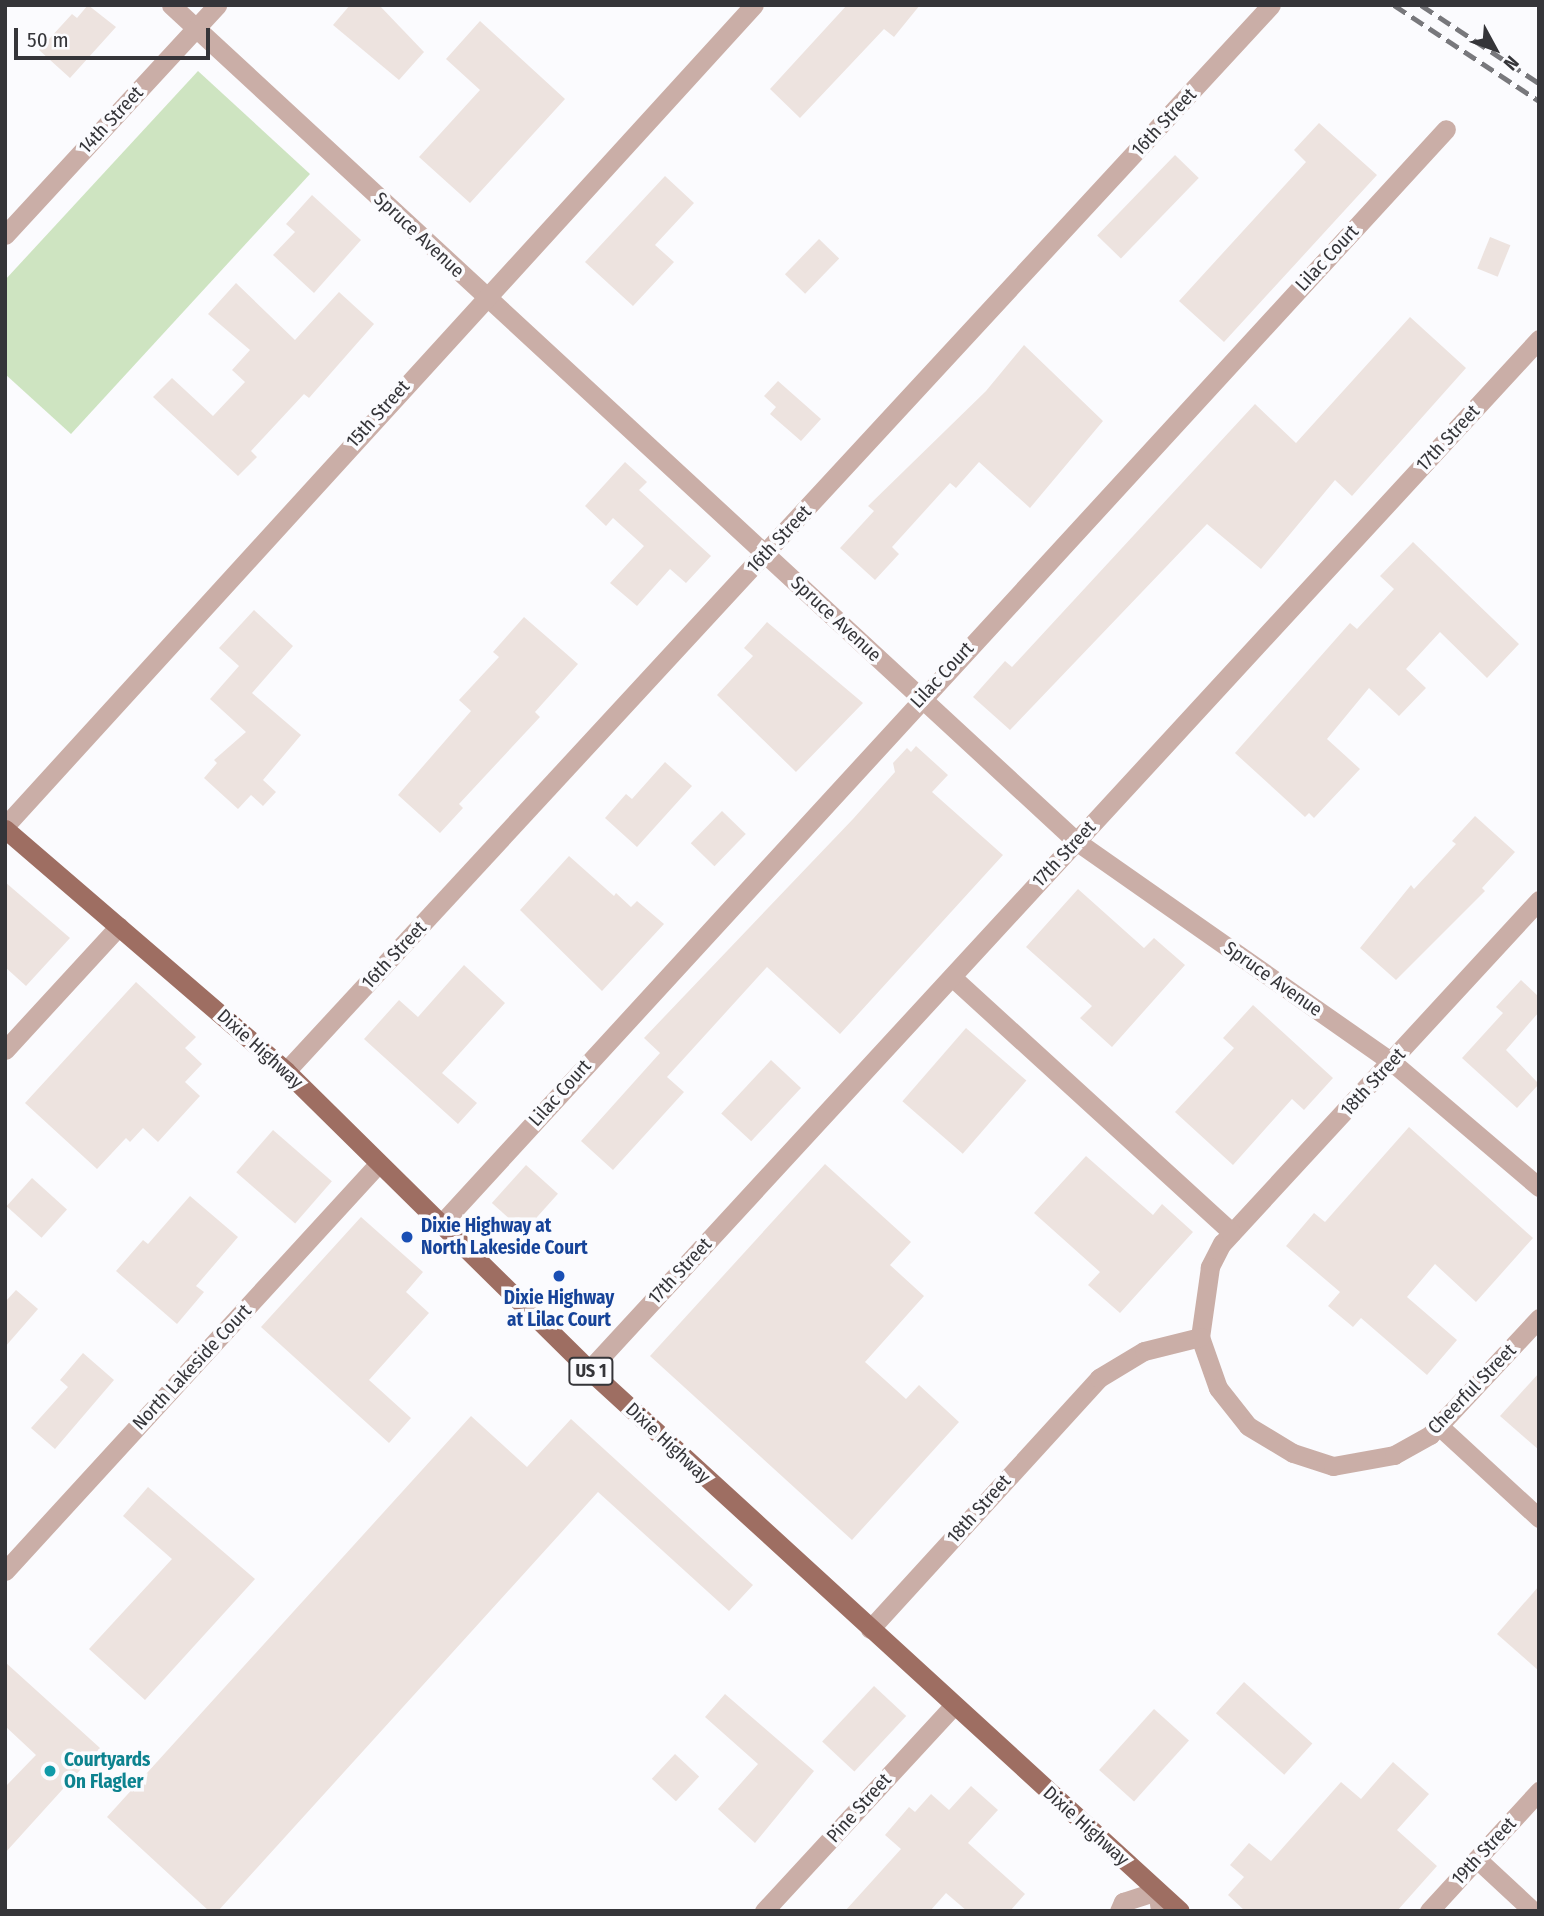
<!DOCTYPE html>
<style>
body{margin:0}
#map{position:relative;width:1544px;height:1916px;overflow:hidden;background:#fbfbfe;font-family:"Fira Sans Condensed",sans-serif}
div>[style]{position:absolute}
.green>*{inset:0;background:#cee4c1}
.building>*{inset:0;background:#ede3df;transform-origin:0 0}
.minor>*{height:19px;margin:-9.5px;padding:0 9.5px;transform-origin:9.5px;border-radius:9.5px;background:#caaea7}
.primary>*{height:19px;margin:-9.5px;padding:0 9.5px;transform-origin:9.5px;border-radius:9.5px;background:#9e6e62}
.rail>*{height:5px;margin-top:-2.5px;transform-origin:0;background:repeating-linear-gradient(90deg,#78787c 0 14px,transparent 0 21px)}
.dots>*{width:19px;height:19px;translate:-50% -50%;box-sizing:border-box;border:4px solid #fbfbfe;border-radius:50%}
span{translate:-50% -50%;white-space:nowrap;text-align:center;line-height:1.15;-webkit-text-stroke:7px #fbfbfe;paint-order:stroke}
.shield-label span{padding:2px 5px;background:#fbfbfe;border:2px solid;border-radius:5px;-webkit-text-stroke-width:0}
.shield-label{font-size:18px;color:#353539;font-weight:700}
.street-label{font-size:19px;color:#353539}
.transit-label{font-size:19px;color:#164399;font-weight:700}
.left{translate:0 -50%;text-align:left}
.culture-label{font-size:19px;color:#0d838f;font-weight:700}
.frame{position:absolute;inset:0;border:7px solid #353539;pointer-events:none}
.north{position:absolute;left:1460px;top:14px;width:70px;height:70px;-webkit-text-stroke:5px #fbfbfe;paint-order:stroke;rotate:131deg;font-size:19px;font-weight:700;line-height:28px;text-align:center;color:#353539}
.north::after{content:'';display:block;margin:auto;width:24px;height:32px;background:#353539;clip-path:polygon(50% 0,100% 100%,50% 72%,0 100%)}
.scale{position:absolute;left:14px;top:28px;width:196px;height:32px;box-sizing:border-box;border:4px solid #353539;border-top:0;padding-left:9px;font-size:21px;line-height:24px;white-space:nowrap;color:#353539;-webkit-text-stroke:5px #fbfbfe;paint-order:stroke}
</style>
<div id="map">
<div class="green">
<i style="clip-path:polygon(198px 71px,310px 174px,71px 434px,5px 374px,5px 280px)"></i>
</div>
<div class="building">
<i style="clip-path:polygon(88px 5px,116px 27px,70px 78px,39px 50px,72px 14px,77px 18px)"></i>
<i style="clip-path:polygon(350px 5px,379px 5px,424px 52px,399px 80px,333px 25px)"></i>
<i style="clip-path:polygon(847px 5px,920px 5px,894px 37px,884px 29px,800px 118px,770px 89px)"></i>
<i style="clip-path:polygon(480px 21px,565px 99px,470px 203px,419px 157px,480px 90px,446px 59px)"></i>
<i style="clip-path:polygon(1319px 123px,1377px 175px,1224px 342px,1179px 301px,1306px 162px,1294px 150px)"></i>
<i style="left:1175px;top:155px;width:33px;height:112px;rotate:44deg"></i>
<i style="clip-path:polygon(665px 176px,694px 203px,655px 245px,674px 262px,633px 306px,585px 262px)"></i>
<i style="clip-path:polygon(312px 195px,361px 240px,314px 293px,273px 255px,295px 232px,286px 224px)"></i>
<i style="left:1490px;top:237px;width:22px;height:34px;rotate:22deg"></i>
<i style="left:819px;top:239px;width:28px;height:49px;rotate:44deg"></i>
<i style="clip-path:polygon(236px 283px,295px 340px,339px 292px,374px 324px,309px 398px,304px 394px,251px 451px,257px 457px,238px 476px,153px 397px,172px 378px,213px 416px,245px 382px,232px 370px,250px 350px,208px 314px)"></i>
<i style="clip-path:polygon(1410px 317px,1466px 368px,1352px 496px,1335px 480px,1261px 569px,1207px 524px,1010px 730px,973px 697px,1005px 661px,1012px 667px,1255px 404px,1296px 443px)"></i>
<i style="clip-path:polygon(1024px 345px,1103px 421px,1030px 508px,979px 462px,956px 488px,950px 483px,892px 547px,899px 554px,875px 580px,840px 548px,874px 511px,868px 506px,986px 391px)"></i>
<i style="clip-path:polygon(778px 381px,821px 419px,801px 441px,770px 414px,776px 407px,764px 396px)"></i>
<i style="clip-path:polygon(625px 462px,647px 482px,639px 490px,711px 556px,686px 583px,670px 569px,637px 606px,610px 583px,644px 546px,613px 518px,606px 526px,585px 506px)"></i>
<i style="clip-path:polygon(1413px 542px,1519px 644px,1487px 678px,1440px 632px,1406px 669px,1426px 688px,1399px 716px,1369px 688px,1327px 739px,1360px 769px,1314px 818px,1309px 813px,1305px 817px,1235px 753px,1350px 623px,1357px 629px,1394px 589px,1380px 576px)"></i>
<i style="clip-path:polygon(254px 610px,293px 646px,252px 693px,301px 735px,263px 780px,276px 792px,263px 806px,251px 795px,238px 809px,204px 778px,217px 763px,214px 760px,246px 732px,210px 699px,239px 666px,219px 648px)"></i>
<i style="clip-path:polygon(524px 617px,578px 664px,535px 712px,540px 717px,459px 804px,463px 808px,440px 833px,398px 795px,471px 711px,459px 700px,499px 657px,493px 652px)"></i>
<i style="clip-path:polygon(767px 622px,863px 703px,796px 772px,717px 695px,753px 656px,744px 648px)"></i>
<i style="clip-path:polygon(916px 746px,948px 775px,932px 792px,1003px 855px,840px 1034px,767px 967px,667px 1077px,684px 1092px,613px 1170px,581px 1141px,660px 1053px,644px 1038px,853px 819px,895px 772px,893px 763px,907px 748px,911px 752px)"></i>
<i style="clip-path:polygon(665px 762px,692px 786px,637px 847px,605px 818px,626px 794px,632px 799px)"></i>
<i style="left:722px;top:811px;width:33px;height:45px;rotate:44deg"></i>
<i style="clip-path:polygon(1475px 816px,1515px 852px,1482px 888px,1485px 891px,1396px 980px,1360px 948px,1411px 885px,1414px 889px,1456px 844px,1452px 841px)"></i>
<i style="clip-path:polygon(569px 856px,614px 896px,616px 893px,631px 907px,637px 901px,664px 924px,602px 991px,520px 910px)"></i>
<i style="clip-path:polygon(5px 882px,70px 938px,26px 986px,5px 967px)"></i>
<i style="clip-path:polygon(1078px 889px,1144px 948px,1154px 938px,1185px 965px,1112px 1047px,1080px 1018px,1092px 1006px,1026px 947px)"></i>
<i style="clip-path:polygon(464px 965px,505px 1003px,442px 1073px,477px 1103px,458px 1124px,364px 1039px,399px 1000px,418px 1017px)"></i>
<i style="clip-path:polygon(1521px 980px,1539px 997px,1539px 1012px,1506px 1050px,1539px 1084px,1517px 1108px,1462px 1058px,1503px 1013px,1496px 1007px)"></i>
<i style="clip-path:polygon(136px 982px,196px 1037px,185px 1048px,202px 1064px,185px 1082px,200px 1096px,158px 1142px,143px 1128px,130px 1142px,126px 1138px,97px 1169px,25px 1103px)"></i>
<i style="clip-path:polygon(1253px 1005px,1333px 1078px,1304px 1110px,1292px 1099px,1233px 1165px,1175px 1112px,1234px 1048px,1223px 1038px)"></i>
<i style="left:966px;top:1028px;width:80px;height:97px;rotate:41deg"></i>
<i style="left:771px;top:1060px;width:41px;height:73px;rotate:43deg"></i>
<i style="clip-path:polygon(1409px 1127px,1533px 1238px,1476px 1302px,1435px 1264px,1407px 1297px,1457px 1340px,1427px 1375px,1361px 1318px,1353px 1327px,1328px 1306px,1340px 1292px,1286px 1246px,1314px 1213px,1325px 1222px)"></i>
<i style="left:273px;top:1130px;width:78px;height:56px;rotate:41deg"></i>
<i style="clip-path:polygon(1086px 1156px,1153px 1215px,1162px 1204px,1193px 1232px,1120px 1313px,1088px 1285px,1100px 1272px,1034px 1213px)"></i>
<i style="clip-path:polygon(825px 1164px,911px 1242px,890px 1265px,924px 1296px,865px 1362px,906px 1399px,919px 1385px,959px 1422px,852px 1540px,650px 1356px)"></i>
<i style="left:526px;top:1165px;width:43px;height:51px;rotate:42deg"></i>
<i style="left:32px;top:1178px;width:47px;height:38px;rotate:42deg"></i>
<i style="clip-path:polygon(190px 1196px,238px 1237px,196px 1286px,204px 1292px,177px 1324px,116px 1271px,143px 1240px,148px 1244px)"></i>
<i style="clip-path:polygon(361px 1217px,423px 1272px,406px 1292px,429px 1313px,369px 1380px,411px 1418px,389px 1443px,261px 1327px)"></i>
<i style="clip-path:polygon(16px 1290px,38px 1309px,5px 1347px,5px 1302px)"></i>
<i style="clip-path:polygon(83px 1353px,114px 1380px,55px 1449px,31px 1428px,68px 1387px,60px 1380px)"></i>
<i style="clip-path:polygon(1539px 1373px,1539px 1450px,1500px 1416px)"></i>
<i style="clip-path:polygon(471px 1416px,527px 1467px,571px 1419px,753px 1585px,729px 1611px,598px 1492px,218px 1911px,209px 1911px,107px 1817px)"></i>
<i style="clip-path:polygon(148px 1487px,255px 1579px,145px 1700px,89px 1649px,172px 1559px,123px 1516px)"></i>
<i style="clip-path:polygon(1539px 1586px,1539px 1671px,1497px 1634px)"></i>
<i style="clip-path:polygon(5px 1662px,100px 1748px,5px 1853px,5px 1787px,36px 1755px,5px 1726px)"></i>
<i style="left:1244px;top:1682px;width:92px;height:42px;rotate:42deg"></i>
<i style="left:874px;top:1686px;width:44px;height:76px;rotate:43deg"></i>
<i style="clip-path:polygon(725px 1694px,814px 1771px,755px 1843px,718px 1809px,758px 1764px,705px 1717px)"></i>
<i style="left:1154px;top:1709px;width:47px;height:82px;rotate:42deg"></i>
<i style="left:675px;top:1754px;width:33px;height:34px;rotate:43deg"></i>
<i style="clip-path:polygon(1393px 1762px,1429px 1794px,1397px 1830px,1437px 1866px,1397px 1911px,1245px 1911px,1228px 1895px,1244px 1877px,1230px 1865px,1249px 1843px,1271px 1861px,1341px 1782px,1361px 1799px)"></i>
<i style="clip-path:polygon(971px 1786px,998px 1810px,968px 1843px,1025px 1894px,1010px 1911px,967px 1911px,946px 1893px,930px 1911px,845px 1911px,901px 1849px,885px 1835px,909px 1807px,915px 1812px,931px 1794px,949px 1810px)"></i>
</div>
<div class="minor">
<i style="left:171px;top:5px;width:1232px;rotate:42.73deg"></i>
<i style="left:1076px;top:841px;width:386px;rotate:35deg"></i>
<i style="left:1392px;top:1062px;width:193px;rotate:40.4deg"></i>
<i style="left:5px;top:235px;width:313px;rotate:-47.3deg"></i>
<i style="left:5px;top:826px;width:1111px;rotate:-47.63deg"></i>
<i style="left:1539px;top:900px;width:467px;rotate:132.7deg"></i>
<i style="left:1222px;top:1243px;width:27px;rotate:117deg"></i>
<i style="left:1210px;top:1267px;width:71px;rotate:98.1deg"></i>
<i style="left:1200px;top:1337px;width:54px;rotate:70.6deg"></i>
<i style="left:1218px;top:1388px;width:48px;rotate:51.7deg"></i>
<i style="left:1248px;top:1426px;width:52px;rotate:31deg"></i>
<i style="left:1293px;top:1453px;width:42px;rotate:18deg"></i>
<i style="left:1333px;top:1466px;width:62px;rotate:-10.2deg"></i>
<i style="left:1394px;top:1455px;width:41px;rotate:-29.1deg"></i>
<i style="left:1430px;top:1435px;width:160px;rotate:-47deg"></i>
<i style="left:952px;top:977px;width:379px;rotate:42.4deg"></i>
<i style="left:5px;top:1050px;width:168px;rotate:-47.4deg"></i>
<i style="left:286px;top:1071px;width:1451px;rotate:-47.26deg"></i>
<i style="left:441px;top:1224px;width:1486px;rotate:-47.45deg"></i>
<i style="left:589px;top:1370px;width:1402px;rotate:-47.34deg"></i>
<i style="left:1439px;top:1426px;width:136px;rotate:42.6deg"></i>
<i style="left:5px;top:1571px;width:553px;rotate:-47.49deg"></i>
<i style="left:870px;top:1629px;width:340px;rotate:-47.6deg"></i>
<i style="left:1099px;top:1378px;width:52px;rotate:-31deg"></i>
<i style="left:1144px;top:1351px;width:58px;rotate:-14deg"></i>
<i style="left:1477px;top:1859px;width:76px;rotate:42.9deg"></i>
<i style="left:764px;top:1911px;width:279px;rotate:-47.3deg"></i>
<i style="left:1119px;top:1911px;width:10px;rotate:-66deg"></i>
<i style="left:1123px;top:1902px;width:36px;rotate:-18deg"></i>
<i style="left:1157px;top:1891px;width:20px;rotate:81deg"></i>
<i style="left:1429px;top:1911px;width:163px;rotate:-47.5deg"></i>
</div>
<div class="primary">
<i style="left:5px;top:829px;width:371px;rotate:40.7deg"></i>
<i style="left:286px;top:1071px;width:426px;rotate:44.6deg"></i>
<i style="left:589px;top:1370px;width:801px;rotate:42.47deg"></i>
</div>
<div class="rail">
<i style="left:1394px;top:5px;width:174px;rotate:33.5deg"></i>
<i style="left:1421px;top:5px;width:141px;rotate:33.5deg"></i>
</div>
<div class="dots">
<i style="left:407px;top:1237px;background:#1a4fb4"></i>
<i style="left:559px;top:1276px;background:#1a4fb4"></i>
<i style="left:50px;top:1771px;background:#0f9aa8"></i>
</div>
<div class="shield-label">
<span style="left:591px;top:1371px">US 1</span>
</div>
<div class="street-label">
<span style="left:111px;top:120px;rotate:-47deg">14th Street</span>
<span style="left:1164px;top:122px;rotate:-47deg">16th Street</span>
<span style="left:419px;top:235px;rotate:43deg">Spruce Avenue</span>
<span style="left:1327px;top:258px;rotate:-47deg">Lilac Court</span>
<span style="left:378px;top:414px;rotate:-48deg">15th Street</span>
<span style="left:1448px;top:438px;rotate:-47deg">17th Street</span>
<span style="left:779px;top:539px;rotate:-47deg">16th Street</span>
<span style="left:836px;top:619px;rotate:43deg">Spruce Avenue</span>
<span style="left:942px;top:675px;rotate:-47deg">Lilac Court</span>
<span style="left:1064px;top:854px;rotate:-47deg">17th Street</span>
<span style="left:394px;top:955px;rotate:-47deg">16th Street</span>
<span style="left:1273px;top:979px;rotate:35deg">Spruce Avenue</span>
<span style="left:260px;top:1049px;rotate:42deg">Dixie Highway</span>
<span style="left:1373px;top:1082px;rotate:-47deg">18th Street</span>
<span style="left:560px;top:1093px;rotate:-48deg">Lilac Court</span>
<span style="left:680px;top:1271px;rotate:-47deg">17th Street</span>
<span style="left:192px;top:1367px;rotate:-47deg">North Lakeside Court</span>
<span style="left:1472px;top:1389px;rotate:-46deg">Cheerful Street</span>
<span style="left:668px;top:1443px;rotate:43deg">Dixie Highway</span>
<span style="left:979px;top:1509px;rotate:-48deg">18th Street</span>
<span style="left:859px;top:1808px;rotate:-48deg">Pine Street</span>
<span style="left:1086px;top:1826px;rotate:42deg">Dixie Highway</span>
<span style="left:1484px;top:1851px;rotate:-47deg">19th Street</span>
</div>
<div class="transit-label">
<span class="left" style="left:421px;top:1237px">Dixie Highway at<br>North Lakeside Court</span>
<span style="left:559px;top:1309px">Dixie Highway<br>at Lilac Court</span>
</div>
<div class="culture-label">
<span class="left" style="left:64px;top:1771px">Courtyards<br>On Flagler</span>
</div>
<div class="frame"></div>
<div class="north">N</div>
<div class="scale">50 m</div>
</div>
